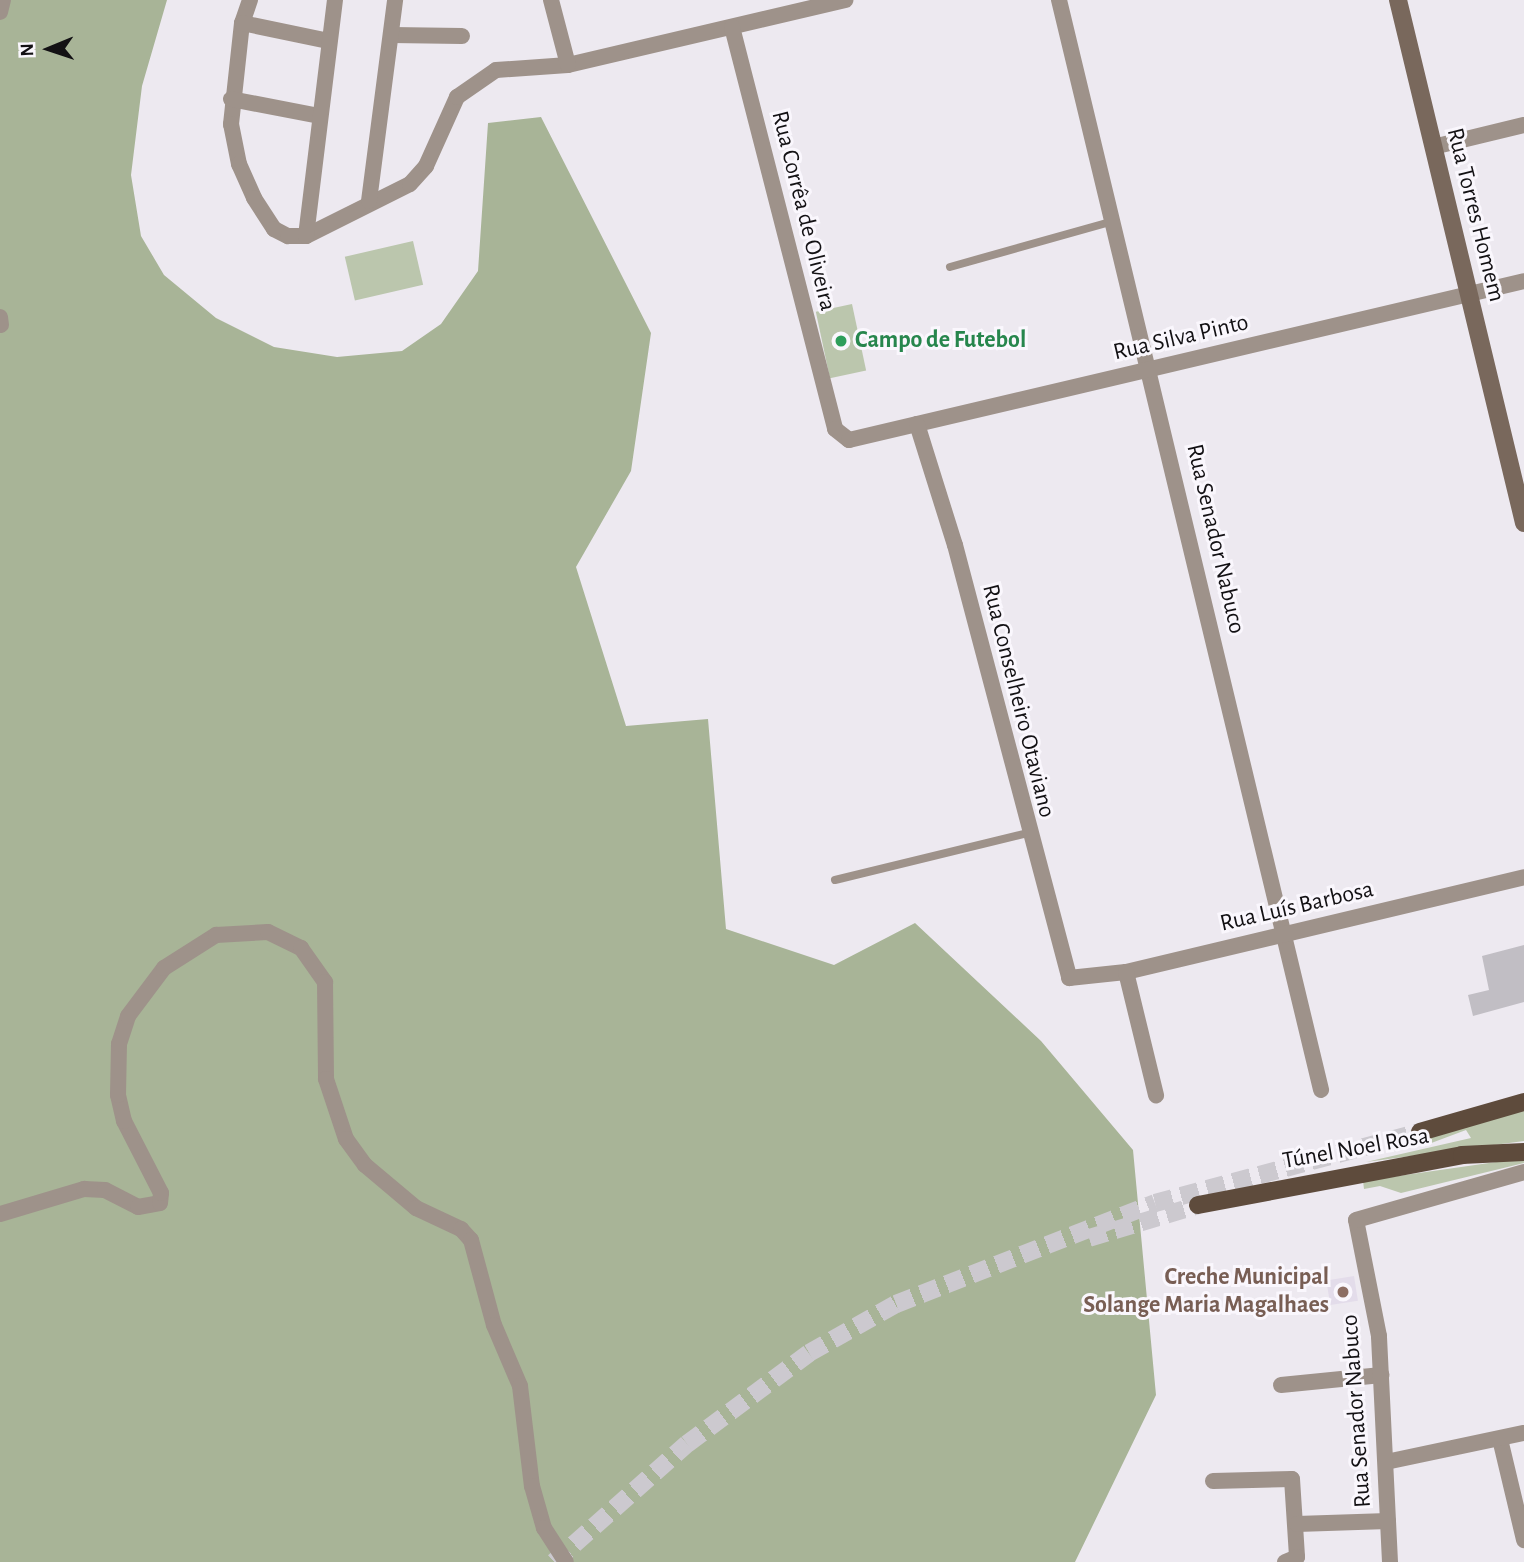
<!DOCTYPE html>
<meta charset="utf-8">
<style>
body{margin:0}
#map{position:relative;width:1524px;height:1562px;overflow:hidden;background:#ede9f0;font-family:"Alegreya Sans",sans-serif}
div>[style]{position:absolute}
.built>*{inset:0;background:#e3dcea;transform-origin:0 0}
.green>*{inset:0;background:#bbc6ad;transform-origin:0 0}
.forest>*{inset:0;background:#a8b497}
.building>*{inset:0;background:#c1bec4}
.primary-tunnel>*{height:18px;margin-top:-9px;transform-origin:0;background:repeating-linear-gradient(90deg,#ccc9cf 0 18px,transparent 0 27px)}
.lane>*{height:8px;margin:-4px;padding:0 4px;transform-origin:4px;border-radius:4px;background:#9e928a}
.street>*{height:16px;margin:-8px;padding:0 8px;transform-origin:8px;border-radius:8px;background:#9e928a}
.secondary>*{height:18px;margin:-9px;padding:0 9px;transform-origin:9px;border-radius:9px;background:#79685c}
.primary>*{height:18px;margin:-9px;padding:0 9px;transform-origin:9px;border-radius:9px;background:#5e4b3c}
.dots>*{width:19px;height:19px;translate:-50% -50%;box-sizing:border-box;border:4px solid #faf7fd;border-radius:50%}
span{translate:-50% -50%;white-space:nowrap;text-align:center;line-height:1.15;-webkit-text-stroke:6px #faf7fd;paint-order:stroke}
.street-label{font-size:24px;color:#131114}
.leisure-label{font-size:24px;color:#27864d;font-weight:700}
.left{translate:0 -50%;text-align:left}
.education-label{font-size:24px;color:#785e54;font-weight:700}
.right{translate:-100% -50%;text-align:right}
.north{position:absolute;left:14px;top:14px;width:70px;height:70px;-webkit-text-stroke:5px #faf7fd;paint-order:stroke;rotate:268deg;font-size:19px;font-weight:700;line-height:28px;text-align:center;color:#131114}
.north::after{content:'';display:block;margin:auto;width:24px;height:32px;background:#131114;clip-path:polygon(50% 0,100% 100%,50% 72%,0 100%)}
</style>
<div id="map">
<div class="built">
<i style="left:1354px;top:1276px;width:25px;height:28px;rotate:81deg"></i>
</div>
<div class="green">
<i style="left:413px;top:241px;width:45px;height:70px;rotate:77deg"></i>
<i style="left:852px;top:304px;width:68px;height:37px;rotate:78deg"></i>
<i style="clip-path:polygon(1524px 1110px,1524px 1141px,1366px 1162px,1471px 1138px,1466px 1130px,1426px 1145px,1427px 1138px)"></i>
<i style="clip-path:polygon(1524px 1158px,1524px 1163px,1401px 1193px,1380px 1186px,1364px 1189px,1363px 1181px)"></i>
</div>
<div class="forest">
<i style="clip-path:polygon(0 0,167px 0,142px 86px,131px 175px,141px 236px,164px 275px,216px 318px,274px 347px,337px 357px,402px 351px,441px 324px,478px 271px,488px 123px,541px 117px,651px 333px,631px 471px,576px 567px,626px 726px,708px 719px,726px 929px,834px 965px,915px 923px,1041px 1041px,1133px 1150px,1156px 1395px,1075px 1562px,0 1562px)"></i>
</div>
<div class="building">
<i style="clip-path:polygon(1524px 945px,1524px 1002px,1473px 1016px,1468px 995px,1489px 990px,1482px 956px)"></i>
</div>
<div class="primary-tunnel">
<i style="left:1089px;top:1238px;width:114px;rotate:-16.8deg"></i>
<i style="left:554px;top:1562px;width:178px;rotate:-41.6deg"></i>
<i style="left:687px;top:1444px;width:152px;rotate:-36.7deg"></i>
<i style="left:809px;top:1353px;width:100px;rotate:-29.4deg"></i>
<i style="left:896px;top:1304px;width:278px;rotate:-21.3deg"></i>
<i style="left:1155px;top:1203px;width:274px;rotate:-15deg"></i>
</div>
<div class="lane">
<i style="left:950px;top:267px;width:170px;rotate:-15.7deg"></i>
<i style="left:835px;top:880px;width:199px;rotate:-13.7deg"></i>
</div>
<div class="street">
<i style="left:250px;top:0;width:24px;rotate:109deg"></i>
<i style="left:242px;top:23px;width:102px;rotate:96.2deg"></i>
<i style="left:231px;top:124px;width:41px;rotate:78.7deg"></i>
<i style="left:239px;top:164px;width:37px;rotate:66deg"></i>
<i style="left:254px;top:198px;width:37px;rotate:57deg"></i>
<i style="left:274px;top:229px;width:16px;rotate:27deg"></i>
<i style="left:288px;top:236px;width:18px"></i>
<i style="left:306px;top:236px;width:116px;rotate:-26.6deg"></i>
<i style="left:410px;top:184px;width:24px;rotate:-48deg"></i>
<i style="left:426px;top:166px;width:76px;rotate:-65.8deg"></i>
<i style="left:457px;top:97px;width:47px;rotate:-34.7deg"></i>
<i style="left:496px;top:70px;width:72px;rotate:-4deg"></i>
<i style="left:568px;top:65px;width:285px;rotate:-13.2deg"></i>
<i style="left:551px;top:0;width:67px;rotate:75.3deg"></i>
<i style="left:1059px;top:0;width:1121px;rotate:76.48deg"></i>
<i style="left:0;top:12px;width:12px;rotate:-76deg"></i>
<i style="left:242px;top:23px;width:89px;rotate:11.7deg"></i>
<i style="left:732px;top:27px;width:415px;rotate:75.6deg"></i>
<i style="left:835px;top:429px;width:18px;rotate:38deg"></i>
<i style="left:849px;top:440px;width:693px;rotate:-13.25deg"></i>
<i style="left:392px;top:35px;width:70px;rotate:0.8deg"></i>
<i style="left:231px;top:99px;width:90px;rotate:10.9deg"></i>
<i style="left:1433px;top:147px;width:94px;rotate:-13.6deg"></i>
<i style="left:369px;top:201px;width:203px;rotate:-82.6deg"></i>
<i style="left:306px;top:236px;width:238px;rotate:-83deg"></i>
<i style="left:0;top:317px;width:8px;rotate:83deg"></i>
<i style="left:917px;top:424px;width:127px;rotate:72.6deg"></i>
<i style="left:955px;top:545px;width:448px;rotate:75.2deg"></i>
<i style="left:1069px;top:978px;width:57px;rotate:-6deg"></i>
<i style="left:1126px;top:972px;width:409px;rotate:-13.4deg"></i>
<i style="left:1126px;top:972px;width:127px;rotate:76.3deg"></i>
<i style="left:0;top:1214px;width:88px;rotate:-16.6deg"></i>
<i style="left:84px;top:1189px;width:21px;rotate:3deg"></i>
<i style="left:105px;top:1190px;width:37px;rotate:27deg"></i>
<i style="left:138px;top:1207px;width:22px;rotate:-10deg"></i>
<i style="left:160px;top:1203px;width:10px;rotate:-84deg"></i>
<i style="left:161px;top:1193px;width:81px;rotate:-117.2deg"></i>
<i style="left:124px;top:1121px;width:27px;rotate:-103deg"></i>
<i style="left:118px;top:1095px;width:51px;rotate:-88.9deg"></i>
<i style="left:119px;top:1044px;width:29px;rotate:-72deg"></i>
<i style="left:128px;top:1016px;width:60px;rotate:-53.1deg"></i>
<i style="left:164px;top:968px;width:62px;rotate:-32.4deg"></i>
<i style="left:216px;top:935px;width:52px;rotate:-3.3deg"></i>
<i style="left:268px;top:932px;width:37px;rotate:26deg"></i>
<i style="left:301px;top:948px;width:42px;rotate:54.8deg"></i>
<i style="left:325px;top:982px;width:97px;rotate:89.4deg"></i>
<i style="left:326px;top:1079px;width:63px;rotate:71.6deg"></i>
<i style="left:346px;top:1139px;width:32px;rotate:54deg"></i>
<i style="left:365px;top:1165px;width:67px;rotate:40.1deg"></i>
<i style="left:416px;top:1208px;width:50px;rotate:25deg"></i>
<i style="left:461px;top:1229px;width:15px;rotate:48deg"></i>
<i style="left:471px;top:1240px;width:88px;rotate:74.9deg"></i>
<i style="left:494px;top:1325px;width:66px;rotate:66.9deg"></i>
<i style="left:520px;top:1386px;width:101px;rotate:83.2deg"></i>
<i style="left:532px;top:1486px;width:44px;rotate:74.1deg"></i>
<i style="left:544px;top:1528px;width:40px;rotate:57.1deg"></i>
<i style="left:1281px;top:1385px;width:101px;rotate:-5.7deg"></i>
<i style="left:1500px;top:1439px;width:104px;rotate:76.6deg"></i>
<i style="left:1386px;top:1462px;width:141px;rotate:-11.9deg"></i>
<i style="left:1213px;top:1481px;width:79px;rotate:-1.5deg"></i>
<i style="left:1292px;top:1479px;width:78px;rotate:86.3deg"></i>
<i style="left:1297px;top:1557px;width:13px;rotate:157deg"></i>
<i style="left:1297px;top:1524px;width:91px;rotate:-1.9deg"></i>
<i style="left:1390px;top:1562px;width:226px;rotate:-92.8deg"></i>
<i style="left:1379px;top:1336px;width:118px;rotate:-101.2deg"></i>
<i style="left:1356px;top:1220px;width:175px;rotate:-15.9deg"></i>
</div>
<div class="secondary">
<i style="left:1398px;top:0;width:538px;rotate:76.45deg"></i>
</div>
<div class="primary">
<i style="left:1420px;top:1132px;width:108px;rotate:-16.1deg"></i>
<i style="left:1198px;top:1205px;width:269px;rotate:-10.7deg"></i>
<i style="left:1462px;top:1155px;width:62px;rotate:-2.8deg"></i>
</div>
<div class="dots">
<i style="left:841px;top:341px;background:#2e9e5b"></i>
<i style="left:1343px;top:1292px;background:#8d6e63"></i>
</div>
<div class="street-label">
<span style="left:803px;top:211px;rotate:76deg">Rua Corrêa de Oliveira</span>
<span style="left:1475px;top:215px;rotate:76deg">Rua Torres Homem</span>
<span style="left:1181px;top:338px;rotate:-13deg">Rua Silva Pinto</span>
<span style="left:1215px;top:539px;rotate:77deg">Rua Senador Nabuco</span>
<span style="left:1018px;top:701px;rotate:76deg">Rua Conselheiro Otaviano</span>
<span style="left:1297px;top:907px;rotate:-13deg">Rua Luís Barbosa</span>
<span style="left:1356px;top:1149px;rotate:-10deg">Túnel Noel Rosa</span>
<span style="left:1357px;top:1411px;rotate:-94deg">Rua Senador Nabuco</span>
</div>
<div class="leisure-label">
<span class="left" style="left:855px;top:341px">Campo de Futebol</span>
</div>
<div class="education-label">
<span class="right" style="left:1329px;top:1292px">Creche Municipal<br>Solange Maria Magalhaes</span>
</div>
<div class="north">N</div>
</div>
